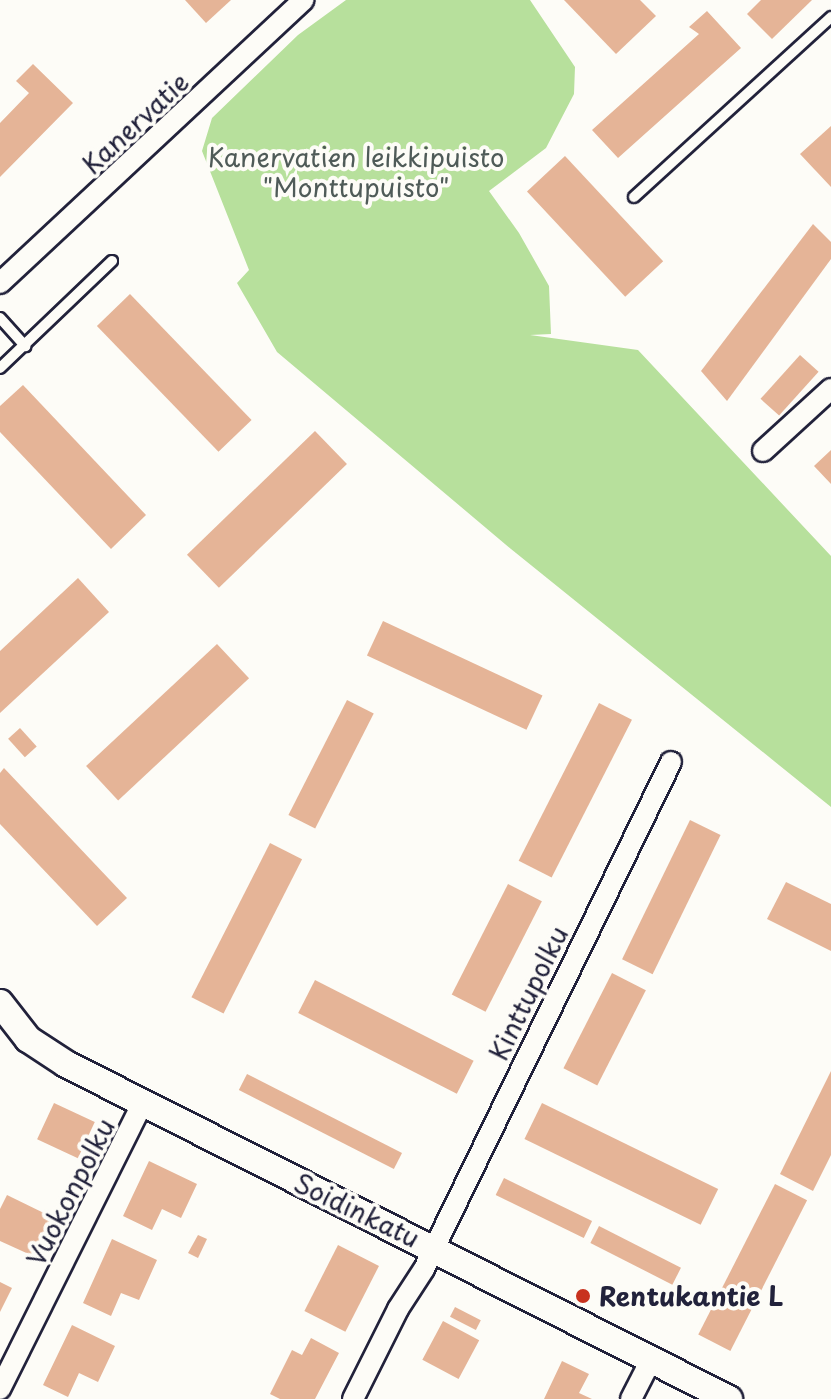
<!DOCTYPE html>
<style>
body{margin:0}
#map{position:relative;width:831px;height:1399px;overflow:hidden;background:#fdfcf7;font-family:"Playpen Sans",sans-serif}
div>[style]{position:absolute}
.green>*{inset:0;background:#b7e09c}
.building>*{inset:0;background:#e5b497;transform-origin:0 0}
.roads{filter:drop-shadow(2px 0 #22223b) drop-shadow(-2px 0 #22223b) drop-shadow(0 2px #22223b) drop-shadow(0 -2px #22223b)}
.service>*{height:10px;margin:-5px;padding:0 5px;transform-origin:5px;border-radius:5px;background:#fdfcf7}
.minor>*{height:20px;margin:-10px;padding:0 10px;transform-origin:10px;border-radius:10px;background:#fdfcf7}
.tertiary>*{height:26px;margin:-13px;padding:0 13px;transform-origin:13px;border-radius:13px;background:#fdfcf7}
.dots>*{width:22px;height:22px;translate:-50% -50%;box-sizing:border-box;border:4px solid #fdfcf7;border-radius:50%}
span{translate:-50% -50%;white-space:nowrap;text-align:center;line-height:1.15;-webkit-text-stroke:8px #fdfcf7;paint-order:stroke}
.street-label{font-size:26px;color:#22223b}
.park-label{font-size:26px;color:#4f5b58}
.poi-label{font-size:26px;color:#22223b;font-weight:700}
.left{translate:0 -50%;text-align:left}
</style>
<div id="map">
<div class="green">
<i style="clip-path:polygon(346px 0,530px 0,575px 67px,574px 94px,546px 148px,489px 191px,519px 233px,549px 286px,551px 334px,530px 335px,638px 350px,831px 556px,831px 807px,511px 549px,277px 352px,237px 283px,249px 270px,202px 151px,212px 118px,298px 35px)"></i>
</div>
<div class="building">
<i style="clip-path:polygon(185px 0,231px 0,206px 23px)"></i>
<i style="clip-path:polygon(564px 0,640px 0,656px 16px,616px 54px)"></i>
<i style="clip-path:polygon(761px 0,812px 0,772px 39px,747px 14px)"></i>
<i style="clip-path:polygon(707px 11px,741px 48px,618px 158px,592px 130px,699px 34px,689px 27px)"></i>
<i style="clip-path:polygon(33px 64px,73px 103px,0 177px,0 123px,29px 93px,16px 81px)"></i>
<i style="clip-path:polygon(831px 126px,831px 187px,800px 154px)"></i>
<i style="left:565px;top:156px;width:144px;height:52px;rotate:47deg"></i>
<i style="clip-path:polygon(813px 224px,831px 242px,831px 259px,727px 401px,701px 371px)"></i>
<i style="left:130px;top:294px;width:175px;height:46px;rotate:46deg"></i>
<i style="left:800px;top:355px;width:25px;height:59px;rotate:42deg"></i>
<i style="clip-path:polygon(23px 385px,146px 515px,111px 549px,0 432px,0 406px)"></i>
<i style="left:315px;top:431px;width:46px;height:178px;rotate:46deg"></i>
<i style="clip-path:polygon(831px 450px,831px 484px,814px 466px)"></i>
<i style="clip-path:polygon(78px 578px,109px 612px,0 713px,0 651px)"></i>
<i style="left:383px;top:621px;width:176px;height:38px;rotate:25deg"></i>
<i style="left:217px;top:644px;width:47px;height:179px;rotate:47deg"></i>
<i style="left:347px;top:700px;width:30px;height:129px;rotate:27deg"></i>
<i style="left:599px;top:703px;width:37px;height:177px;rotate:27deg"></i>
<i style="left:20px;top:728px;width:25px;height:16px;rotate:48deg"></i>
<i style="clip-path:polygon(4px 768px,127px 898px,97px 926px,0 824px,0 773px)"></i>
<i style="left:690px;top:820px;width:34px;height:155px;rotate:26deg"></i>
<i style="left:270px;top:843px;width:36px;height:173px;rotate:27deg"></i>
<i style="clip-path:polygon(786px 882px,831px 904px,831px 951px,767px 919px)"></i>
<i style="left:508px;top:884px;width:38px;height:124px;rotate:27deg"></i>
<i style="left:612px;top:973px;width:38px;height:107px;rotate:27deg"></i>
<i style="left:315px;top:980px;width:178px;height:37px;rotate:27deg"></i>
<i style="clip-path:polygon(831px 1071px,831px 1155px,813px 1191px,780px 1174px)"></i>
<i style="left:247px;top:1074px;width:174px;height:18px;rotate:27deg"></i>
<i style="left:54px;top:1103px;width:45px;height:40px;rotate:25deg"></i>
<i style="left:542px;top:1103px;width:196px;height:40px;rotate:26deg"></i>
<i style="clip-path:polygon(149px 1161px,197px 1184px,181px 1218px,162px 1209px,152px 1230px,123px 1216px)"></i>
<i style="left:504px;top:1178px;width:98px;height:19px;rotate:26deg"></i>
<i style="left:775px;top:1184px;width:36px;height:169px;rotate:27deg"></i>
<i style="clip-path:polygon(7px 1195px,52px 1217px,33px 1256px,0 1241px,0 1209px)"></i>
<i style="left:599px;top:1226px;width:92px;height:19px;rotate:27deg"></i>
<i style="clip-path:polygon(198px 1235px,207px 1239px,198px 1258px,188px 1253px)"></i>
<i style="clip-path:polygon(112px 1239px,157px 1260px,139px 1300px,121px 1293px,111px 1316px,83px 1303px)"></i>
<i style="left:338px;top:1245px;width:46px;height:74px;rotate:27deg"></i>
<i style="clip-path:polygon(0 1282px,12px 1288px,0 1312px)"></i>
<i style="left:455px;top:1307px;width:29px;height:11px;rotate:27deg"></i>
<i style="left:443px;top:1321px;width:41px;height:44px;rotate:28deg"></i>
<i style="clip-path:polygon(72px 1325px,115px 1346px,98px 1382px,79px 1373px,68px 1397px,43px 1385px)"></i>
<i style="clip-path:polygon(311px 1338px,339px 1353px,315px 1399px,280px 1399px,270px 1394px,292px 1350px,302px 1355px)"></i>
<i style="clip-path:polygon(562px 1361px,589px 1374px,579px 1393px,592px 1399px,544px 1399px)"></i>
</div>
<div class="roads">
<div class="service">
<i style="left:634px;top:197px;width:267px;rotate:-42.4deg"></i>
<i style="left:0;top:318px;width:38px;rotate:48deg"></i>
<i style="left:0;top:368px;width:155px;rotate:-43.7deg"></i>
</div>
<div class="minor">
<i style="left:0;top:283px;width:415px;rotate:-43deg"></i>
<i style="left:763px;top:451px;width:92px;rotate:-42.4deg"></i>
<i style="left:0;top:1389px;width:318px;rotate:-63.5deg"></i>
<i style="left:353px;top:1399px;width:101px;rotate:-63.4deg"></i>
<i style="left:398px;top:1309px;width:48px;rotate:-57deg"></i>
<i style="left:424px;top:1269px;width:564px;rotate:-64.03deg"></i>
<i style="left:631px;top:1399px;width:44px;rotate:-62.9deg"></i>
</div>
<div class="tertiary">
<i style="left:0;top:1003px;width:46px;rotate:52.1deg"></i>
<i style="left:28px;top:1039px;width:45px;rotate:33.3deg"></i>
<i style="left:66px;top:1064px;width:743px;rotate:26.81deg"></i>
</div>
</div>
<div class="dots">
<i style="left:583px;top:1296px;background:#c8321e"></i>
</div>
<div class="street-label">
<span style="left:135px;top:123px;rotate:-43deg">Kanervatie</span>
<span style="left:528px;top:993px;rotate:-64deg">Kinttupolku</span>
<span style="left:70px;top:1192px;rotate:-63deg">Vuokonpolku</span>
<span style="left:357px;top:1210px;rotate:26deg">Soidinkatu</span>
</div>
<div class="park-label">
<span style="left:356px;top:172px">Kanervatien leikkipuisto<br>"Monttupuisto"</span>
</div>
<div class="poi-label">
<span class="left" style="left:599px;top:1296px">Rentukantie L</span>
</div>
</div>
